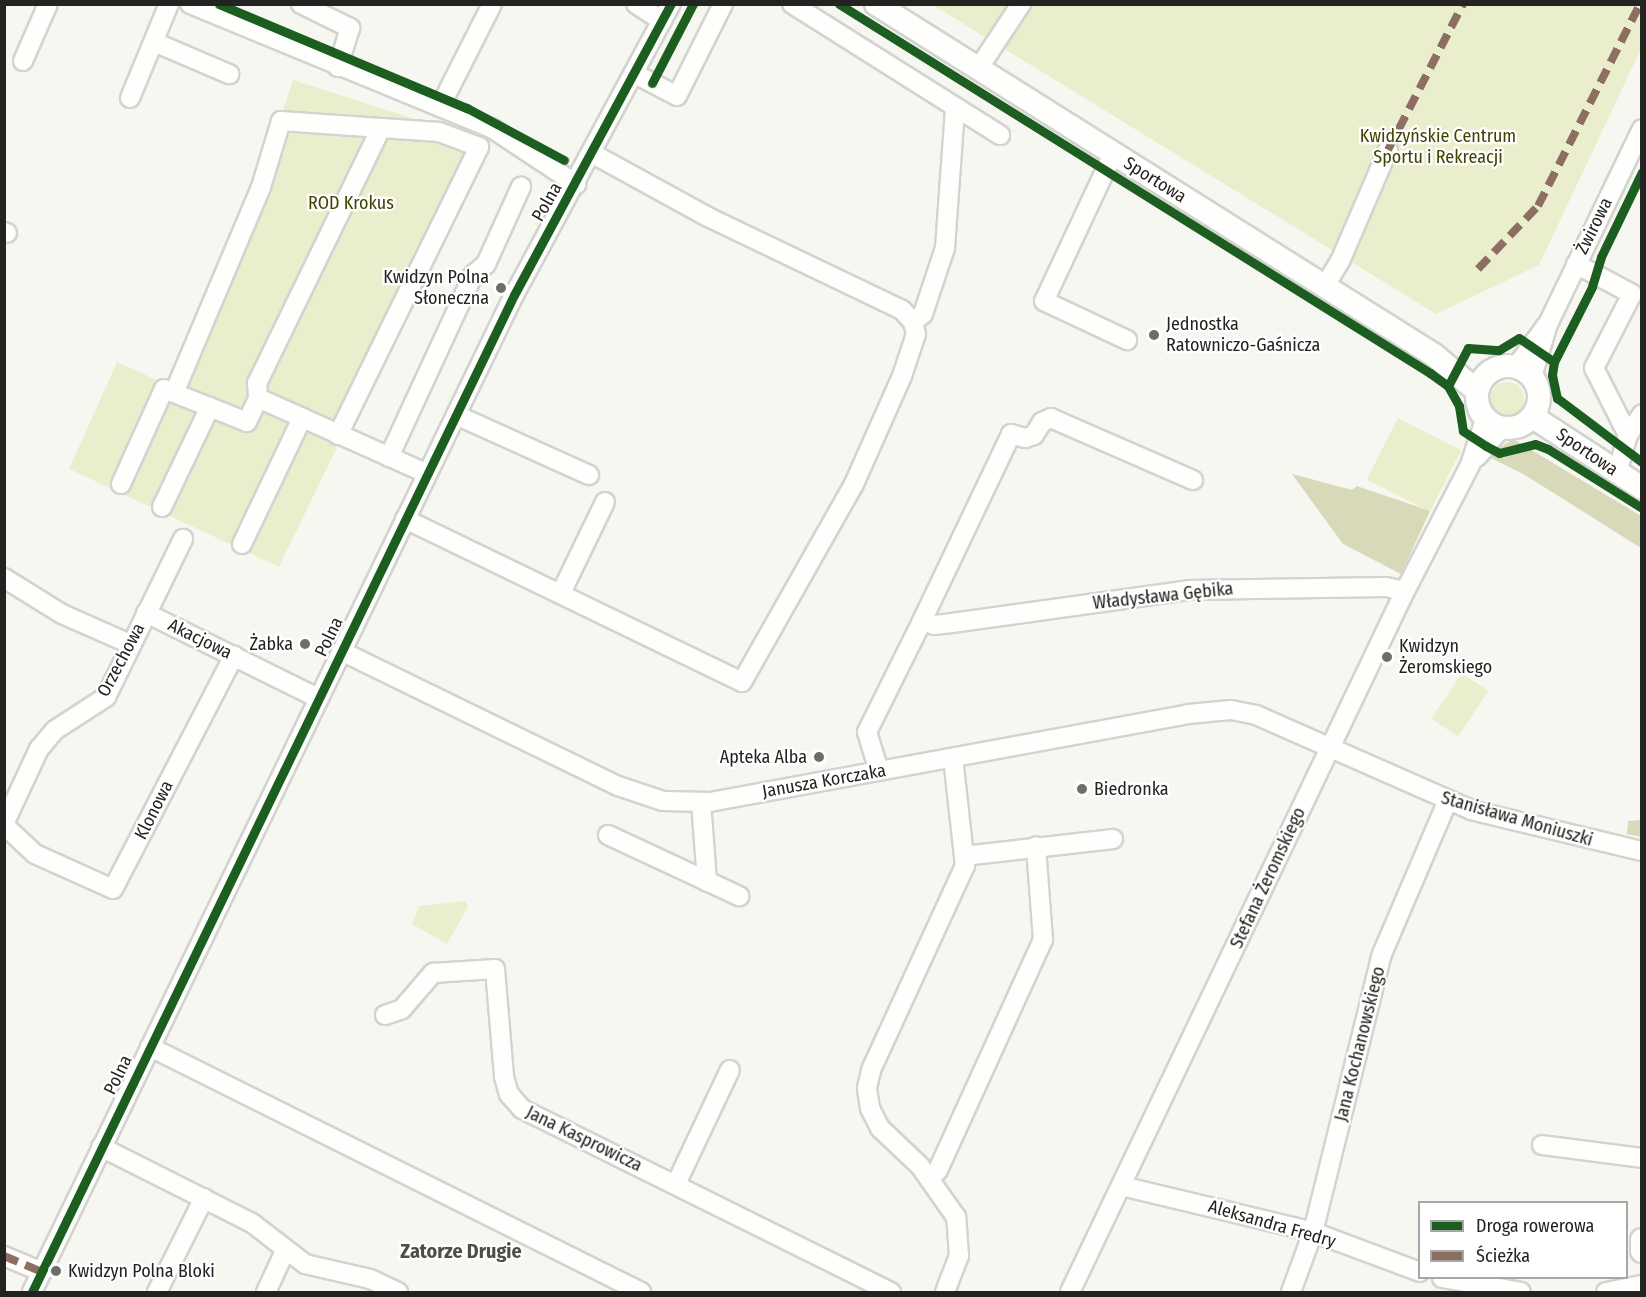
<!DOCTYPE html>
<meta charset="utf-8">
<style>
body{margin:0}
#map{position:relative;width:1646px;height:1297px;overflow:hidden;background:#f7f7f2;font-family:"Fira Sans Condensed",sans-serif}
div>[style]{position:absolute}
.green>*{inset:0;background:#ebeecd;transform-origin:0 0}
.round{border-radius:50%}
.forest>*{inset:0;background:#d7d9b9}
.roads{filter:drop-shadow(2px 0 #d3d3cf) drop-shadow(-2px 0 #d3d3cf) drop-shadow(0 2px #d3d3cf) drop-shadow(0 -2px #d3d3cf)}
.minor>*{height:18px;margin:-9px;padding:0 9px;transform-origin:9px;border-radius:9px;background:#fefefd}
.major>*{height:22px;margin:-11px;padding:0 11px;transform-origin:11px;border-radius:11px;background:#fefefd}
.major>.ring{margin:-11px;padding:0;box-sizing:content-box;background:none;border:22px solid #fefefd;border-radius:50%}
.quiet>*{height:8px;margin-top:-4px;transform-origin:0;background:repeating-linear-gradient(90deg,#8d6e63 0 15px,transparent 0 23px)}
.cycleway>*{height:9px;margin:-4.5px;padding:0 4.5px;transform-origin:4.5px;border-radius:4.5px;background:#1b5e20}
.dots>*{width:16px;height:16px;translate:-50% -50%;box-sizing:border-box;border:3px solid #fff;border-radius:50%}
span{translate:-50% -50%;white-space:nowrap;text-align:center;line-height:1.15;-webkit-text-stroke:4.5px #fff;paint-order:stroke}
.park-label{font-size:18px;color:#414300}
.street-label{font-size:18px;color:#232421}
.poi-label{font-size:18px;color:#232421}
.right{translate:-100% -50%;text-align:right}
.left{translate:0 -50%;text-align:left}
.neighbourhood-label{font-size:20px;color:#4d4e47;font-weight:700}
.frame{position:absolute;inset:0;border:6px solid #232421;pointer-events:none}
.legend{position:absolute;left:1418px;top:1201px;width:210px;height:78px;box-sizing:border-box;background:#fff;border:2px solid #a7a7a6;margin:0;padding:8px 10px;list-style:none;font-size:18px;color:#232421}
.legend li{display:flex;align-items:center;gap:12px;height:30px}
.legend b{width:30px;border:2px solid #a7a7a6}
</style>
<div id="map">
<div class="green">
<i style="clip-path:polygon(933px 5px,1641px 5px,1641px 49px,1539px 265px,1436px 314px)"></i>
<i style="clip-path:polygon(293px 80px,424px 122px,483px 146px,279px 567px,69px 469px,117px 362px,172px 387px,258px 186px)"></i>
<i class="round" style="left:1490px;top:382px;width:34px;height:34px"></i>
<i style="left:1398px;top:418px;width:71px;height:69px;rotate:27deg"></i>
<i style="left:1462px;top:673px;width:32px;height:55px;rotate:34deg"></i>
<i style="clip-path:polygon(466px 901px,468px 907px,447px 944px,412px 924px,419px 906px)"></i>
</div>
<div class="forest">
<i style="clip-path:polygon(1513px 439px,1641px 516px,1641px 548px,1525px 475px,1487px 456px)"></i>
<i style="clip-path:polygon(1292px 474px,1352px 490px,1357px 486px,1430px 511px,1401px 574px,1343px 544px)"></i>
<i style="clip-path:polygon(1641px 820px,1641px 837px,1627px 834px,1628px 821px)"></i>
</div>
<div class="roads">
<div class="minor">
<i style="left:190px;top:4px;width:328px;rotate:22.4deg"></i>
<i style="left:493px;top:129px;width:100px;rotate:33.5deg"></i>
<i style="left:301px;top:4px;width:55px;rotate:26.1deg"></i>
<i style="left:350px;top:28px;width:41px;rotate:107.1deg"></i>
<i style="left:636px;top:4px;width:31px;rotate:33deg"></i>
<i style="left:792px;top:4px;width:246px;rotate:32.2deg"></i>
<i style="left:154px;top:42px;width:82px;rotate:23.1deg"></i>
<i style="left:23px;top:61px;width:62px;rotate:-66.3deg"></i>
<i style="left:978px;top:69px;width:78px;rotate:-56.5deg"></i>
<i style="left:635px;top:74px;width:47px;rotate:27.6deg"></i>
<i style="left:677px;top:96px;width:103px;rotate:-63.4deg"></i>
<i style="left:130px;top:98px;width:102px;rotate:-67.5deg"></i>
<i style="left:440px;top:107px;width:115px;rotate:-63.2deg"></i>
<i style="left:593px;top:154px;width:131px;rotate:28.7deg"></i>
<i style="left:708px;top:217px;width:215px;rotate:25.6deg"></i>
<i style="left:902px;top:310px;width:16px;rotate:47deg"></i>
<i style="left:1113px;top:154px;width:162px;rotate:115.1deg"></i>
<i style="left:1044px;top:301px;width:92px;rotate:25.2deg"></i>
<i style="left:4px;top:232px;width:3px;rotate:18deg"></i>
<i style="left:1576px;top:264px;width:64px;rotate:28.2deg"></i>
<i style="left:1632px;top:294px;width:83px;rotate:117.2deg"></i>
<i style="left:1594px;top:368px;width:75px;rotate:63.1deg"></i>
<i style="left:1325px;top:286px;width:31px;rotate:-59deg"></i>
<i style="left:1341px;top:259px;width:119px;rotate:-66.7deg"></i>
<i style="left:1516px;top:367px;width:51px;rotate:-53.8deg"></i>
<i style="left:1532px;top:377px;width:55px;rotate:-73.2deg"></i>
<i style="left:1548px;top:324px;width:216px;rotate:-64.3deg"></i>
<i style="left:174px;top:393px;width:224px;rotate:-67.1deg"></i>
<i style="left:261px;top:187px;width:69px;rotate:-73.1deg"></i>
<i style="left:281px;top:121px;width:100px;rotate:4deg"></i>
<i style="left:381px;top:128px;width:284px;rotate:115.9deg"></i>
<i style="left:257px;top:383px;width:15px;rotate:86deg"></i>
<i style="left:456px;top:415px;width:146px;rotate:24.3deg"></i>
<i style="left:338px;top:435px;width:321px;rotate:-63.9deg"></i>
<i style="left:479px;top:147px;width:43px;rotate:-159.4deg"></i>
<i style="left:439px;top:132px;width:58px;rotate:-176.1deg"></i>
<i style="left:389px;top:457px;width:200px;rotate:-65.2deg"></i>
<i style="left:473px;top:275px;width:17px;rotate:-40deg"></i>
<i style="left:486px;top:264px;width:85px;rotate:-65.6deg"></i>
<i style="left:1477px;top:457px;width:38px;rotate:-50deg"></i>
<i style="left:1617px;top:473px;width:40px;rotate:-74deg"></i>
<i style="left:1628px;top:435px;width:25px;rotate:-56deg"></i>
<i style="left:121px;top:484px;width:104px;rotate:-65.6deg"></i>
<i style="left:164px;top:389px;width:89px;rotate:21.7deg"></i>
<i style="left:247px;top:422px;width:26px;rotate:-65deg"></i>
<i style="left:258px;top:398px;width:184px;rotate:24.1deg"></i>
<i style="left:162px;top:507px;width:111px;rotate:-64.4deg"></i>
<i style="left:405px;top:519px;width:374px;rotate:25.8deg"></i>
<i style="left:742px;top:682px;width:227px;rotate:-60.5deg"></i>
<i style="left:854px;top:484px;width:118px;rotate:-66deg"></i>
<i style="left:902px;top:376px;width:44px;rotate:-71.6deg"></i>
<i style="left:916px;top:334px;width:12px;rotate:-104deg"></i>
<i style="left:913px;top:322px;width:13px;rotate:-39deg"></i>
<i style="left:923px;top:314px;width:70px;rotate:-71.6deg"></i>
<i style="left:945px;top:248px;width:138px;rotate:-85.9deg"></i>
<i style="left:242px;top:544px;width:140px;rotate:-64.5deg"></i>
<i style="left:4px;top:578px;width:68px;rotate:31.8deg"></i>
<i style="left:62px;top:614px;width:74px;rotate:23.8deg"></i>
<i style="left:561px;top:593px;width:101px;rotate:-64.2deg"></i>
<i style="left:146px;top:613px;width:192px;rotate:26.3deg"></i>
<i style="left:922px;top:621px;width:207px;rotate:-64.5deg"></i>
<i style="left:1011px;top:434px;width:15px;rotate:16deg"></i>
<i style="left:1025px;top:438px;width:9px;rotate:-18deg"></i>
<i style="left:1034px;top:435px;width:15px;rotate:-58deg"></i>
<i style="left:1042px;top:422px;width:10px;rotate:-24deg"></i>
<i style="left:1051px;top:418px;width:155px;rotate:23.6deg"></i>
<i style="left:341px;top:651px;width:308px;rotate:26deg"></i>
<i style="left:618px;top:786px;width:47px;rotate:18.4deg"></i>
<i style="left:663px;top:801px;width:47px;rotate:1.2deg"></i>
<i style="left:710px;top:802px;width:486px;rotate:-10.4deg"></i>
<i style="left:1188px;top:714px;width:43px;rotate:-5.3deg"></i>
<i style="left:1231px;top:710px;width:25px;rotate:11deg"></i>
<i style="left:1256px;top:715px;width:235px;rotate:23.8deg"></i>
<i style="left:1471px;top:810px;width:176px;rotate:13.5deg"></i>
<i style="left:879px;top:771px;width:41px;rotate:-107.1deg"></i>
<i style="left:867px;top:732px;width:124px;rotate:-63.6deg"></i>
<i style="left:922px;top:621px;width:13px;rotate:18deg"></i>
<i style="left:934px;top:625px;width:18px;rotate:-6deg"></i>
<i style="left:952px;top:623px;width:239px;rotate:-7.9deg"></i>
<i style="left:1189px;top:590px;width:197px;rotate:-0.9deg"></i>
<i style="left:1386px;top:587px;width:19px;rotate:12deg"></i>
<i style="left:701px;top:802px;width:80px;rotate:85.7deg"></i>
<i style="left:4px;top:824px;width:83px;rotate:-65deg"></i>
<i style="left:39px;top:749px;width:25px;rotate:-50deg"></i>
<i style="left:55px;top:730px;width:61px;rotate:-32.9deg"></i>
<i style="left:106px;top:697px;width:176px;rotate:-64deg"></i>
<i style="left:4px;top:825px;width:42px;rotate:43.1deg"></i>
<i style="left:35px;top:854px;width:85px;rotate:24.2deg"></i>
<i style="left:113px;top:889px;width:263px;rotate:-62.6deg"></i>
<i style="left:608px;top:835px;width:145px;rotate:25deg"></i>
<i style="left:964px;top:856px;width:150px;rotate:-6.5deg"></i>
<i style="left:385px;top:1015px;width:18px;rotate:-19deg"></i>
<i style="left:402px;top:1009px;width:48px;rotate:-49.3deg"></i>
<i style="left:433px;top:973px;width:62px;rotate:-3.7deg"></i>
<i style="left:495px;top:969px;width:108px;rotate:85.2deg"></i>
<i style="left:504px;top:1077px;width:18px;rotate:74deg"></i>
<i style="left:509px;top:1094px;width:20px;rotate:49deg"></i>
<i style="left:522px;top:1109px;width:412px;rotate:26.4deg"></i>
<i style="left:150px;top:1047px;width:549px;rotate:26.52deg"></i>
<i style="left:1542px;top:1145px;width:101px;rotate:7.4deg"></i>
<i style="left:101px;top:1147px;width:169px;rotate:26.7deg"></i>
<i style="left:252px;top:1223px;width:67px;rotate:37.7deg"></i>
<i style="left:305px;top:1264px;width:67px;rotate:13deg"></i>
<i style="left:370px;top:1279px;width:31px;rotate:25deg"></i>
<i style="left:930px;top:1178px;width:11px;rotate:-45deg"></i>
<i style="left:938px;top:1170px;width:253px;rotate:-65.5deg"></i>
<i style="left:1043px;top:940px;width:94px;rotate:-94.3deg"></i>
<i style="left:676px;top:1184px;width:126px;rotate:-64.7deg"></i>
<i style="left:1122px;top:1186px;width:196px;rotate:13.5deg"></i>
<i style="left:1313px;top:1232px;width:114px;rotate:20.5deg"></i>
<i style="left:4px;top:1256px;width:41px;rotate:22.8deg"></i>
<i style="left:1442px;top:1278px;width:80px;rotate:10deg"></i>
<i style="left:32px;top:1292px;width:1107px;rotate:-64.2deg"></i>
<i style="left:514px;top:295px;width:331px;rotate:-61.7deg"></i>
<i style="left:157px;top:1292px;width:105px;rotate:-63.4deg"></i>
<i style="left:266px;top:1292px;width:45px;rotate:-65.1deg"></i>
<i style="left:945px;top:1292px;width:39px;rotate:-69deg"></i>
<i style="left:959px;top:1256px;width:39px;rotate:-94deg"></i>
<i style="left:956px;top:1217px;width:62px;rotate:-125.2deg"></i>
<i style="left:920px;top:1166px;width:55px;rotate:-136.5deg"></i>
<i style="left:880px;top:1128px;width:22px;rotate:-117deg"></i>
<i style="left:870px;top:1108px;width:20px;rotate:-99deg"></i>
<i style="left:867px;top:1088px;width:18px;rotate:-77deg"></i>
<i style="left:871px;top:1070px;width:225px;rotate:-65.3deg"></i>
<i style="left:965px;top:866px;width:109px;rotate:-96.3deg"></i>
<i style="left:1070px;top:1292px;width:777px;rotate:-64.46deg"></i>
<i style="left:1405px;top:591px;width:142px;rotate:-62.7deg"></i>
<i style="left:1470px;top:465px;width:47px;rotate:-71.6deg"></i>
<i style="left:1291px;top:1292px;width:64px;rotate:-69.9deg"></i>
<i style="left:1313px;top:1232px;width:286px;rotate:-76.1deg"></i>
<i style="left:1382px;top:954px;width:165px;rotate:-66.8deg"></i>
<i style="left:1606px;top:1292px;width:37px;rotate:-11deg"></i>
</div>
<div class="major">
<i style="left:876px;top:4px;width:659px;rotate:32.17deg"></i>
<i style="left:1434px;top:355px;width:56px;rotate:39.9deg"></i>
<i class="ring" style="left:1477px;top:366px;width:40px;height:40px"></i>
<i style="left:1533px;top:417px;width:130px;rotate:33.1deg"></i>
<i style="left:1642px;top:1240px;width:11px;rotate:90deg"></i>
<i style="left:1641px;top:1292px;width:4px;rotate:-76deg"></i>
</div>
</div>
<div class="quiet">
<i style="left:1388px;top:150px;width:164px;rotate:-62.8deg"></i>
<i style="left:1478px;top:269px;width:87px;rotate:-46.4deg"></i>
<i style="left:1538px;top:206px;width:226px;rotate:-63.2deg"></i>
<i style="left:4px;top:1256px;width:41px;rotate:22.8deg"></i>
</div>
<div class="cycleway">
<i style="left:219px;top:4px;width:269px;rotate:22.8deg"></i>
<i style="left:467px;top:108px;width:110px;rotate:28.2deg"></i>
<i style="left:839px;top:4px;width:697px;rotate:31.98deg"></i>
<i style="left:1430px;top:373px;width:22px;rotate:36deg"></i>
<i style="left:1448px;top:386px;width:23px;rotate:61deg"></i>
<i style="left:1459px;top:406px;width:25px;rotate:81deg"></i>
<i style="left:1463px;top:431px;width:27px;rotate:33deg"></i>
<i style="left:1486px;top:446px;width:15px;rotate:28deg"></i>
<i style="left:1499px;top:453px;width:37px;rotate:-14deg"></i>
<i style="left:1535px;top:444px;width:14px;rotate:21deg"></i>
<i style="left:1548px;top:449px;width:111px;rotate:32.1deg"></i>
<i style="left:652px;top:83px;width:89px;rotate:-62.6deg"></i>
<i style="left:1642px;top:172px;width:94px;rotate:115.8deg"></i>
<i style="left:1601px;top:257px;width:31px;rotate:107deg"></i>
<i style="left:1592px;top:287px;width:84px;rotate:116.9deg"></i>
<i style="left:1554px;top:362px;width:13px;rotate:99deg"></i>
<i style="left:1552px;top:375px;width:24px;rotate:78deg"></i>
<i style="left:1557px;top:398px;width:106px;rotate:37deg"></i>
<i style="left:1448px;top:386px;width:43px;rotate:-62.2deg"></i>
<i style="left:1468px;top:348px;width:31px;rotate:4deg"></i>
<i style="left:1499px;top:350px;width:23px;rotate:-31deg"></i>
<i style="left:1519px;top:338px;width:42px;rotate:34.4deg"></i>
<i style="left:32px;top:1292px;width:1107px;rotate:-64.2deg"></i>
<i style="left:514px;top:295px;width:331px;rotate:-61.7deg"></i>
</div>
<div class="dots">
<i style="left:501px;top:288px;background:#6d6e6a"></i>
<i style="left:1154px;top:335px;background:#6d6e6a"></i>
<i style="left:305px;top:644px;background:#6d6e6a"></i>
<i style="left:1387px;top:657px;background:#6d6e6a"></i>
<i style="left:819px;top:757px;background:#6d6e6a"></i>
<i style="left:1082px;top:789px;background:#6d6e6a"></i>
<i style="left:56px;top:1271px;background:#6d6e6a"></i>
</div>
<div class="park-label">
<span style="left:1438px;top:147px">Kwidzyńskie Centrum<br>Sportu i Rekreacji</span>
<span style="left:351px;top:203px">ROD Krokus</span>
</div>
<div class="street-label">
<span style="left:1155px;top:180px;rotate:32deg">Sportowa</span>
<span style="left:547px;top:202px;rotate:-60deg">Polna</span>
<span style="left:1594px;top:226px;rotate:-64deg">Żwirowa</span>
<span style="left:1587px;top:452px;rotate:34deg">Sportowa</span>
<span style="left:1163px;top:596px;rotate:-6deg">Władysława Gębika</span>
<span style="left:329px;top:637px;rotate:-64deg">Polna</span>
<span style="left:200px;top:639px;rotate:26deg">Akacjowa</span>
<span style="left:121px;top:660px;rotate:-62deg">Orzechowa</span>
<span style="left:824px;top:781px;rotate:-10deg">Janusza Korczaka</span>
<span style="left:154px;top:810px;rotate:-63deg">Klonowa</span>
<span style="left:1517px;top:819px;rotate:16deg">Stanisława Moniuszki</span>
<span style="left:1268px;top:878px;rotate:-65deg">Stefana Żeromskiego</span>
<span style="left:1360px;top:1044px;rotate:-76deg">Jana Kochanowskiego</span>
<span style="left:118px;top:1075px;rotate:-64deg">Polna</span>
<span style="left:584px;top:1139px;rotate:26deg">Jana Kasprowicza</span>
<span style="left:1272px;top:1224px;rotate:16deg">Aleksandra Fredry</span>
</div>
<div class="poi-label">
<span class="right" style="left:489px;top:288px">Kwidzyn Polna<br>Słoneczna</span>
<span class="left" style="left:1166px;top:335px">Jednostka<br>Ratowniczo-Gaśnicza</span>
<span class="right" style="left:293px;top:644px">Żabka</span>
<span class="left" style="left:1399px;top:657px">Kwidzyn<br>Żeromskiego</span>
<span class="right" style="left:807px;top:757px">Apteka Alba</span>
<span class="left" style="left:1094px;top:789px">Biedronka</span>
<span class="left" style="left:68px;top:1271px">Kwidzyn Polna Bloki</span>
</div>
<div class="neighbourhood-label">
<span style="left:461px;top:1251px">Zatorze Drugie</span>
</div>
<div class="frame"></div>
<ul class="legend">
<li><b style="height:8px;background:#1b5e20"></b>Droga rowerowa</li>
<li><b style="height:8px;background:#8d6e63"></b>Ścieżka</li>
</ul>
</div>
